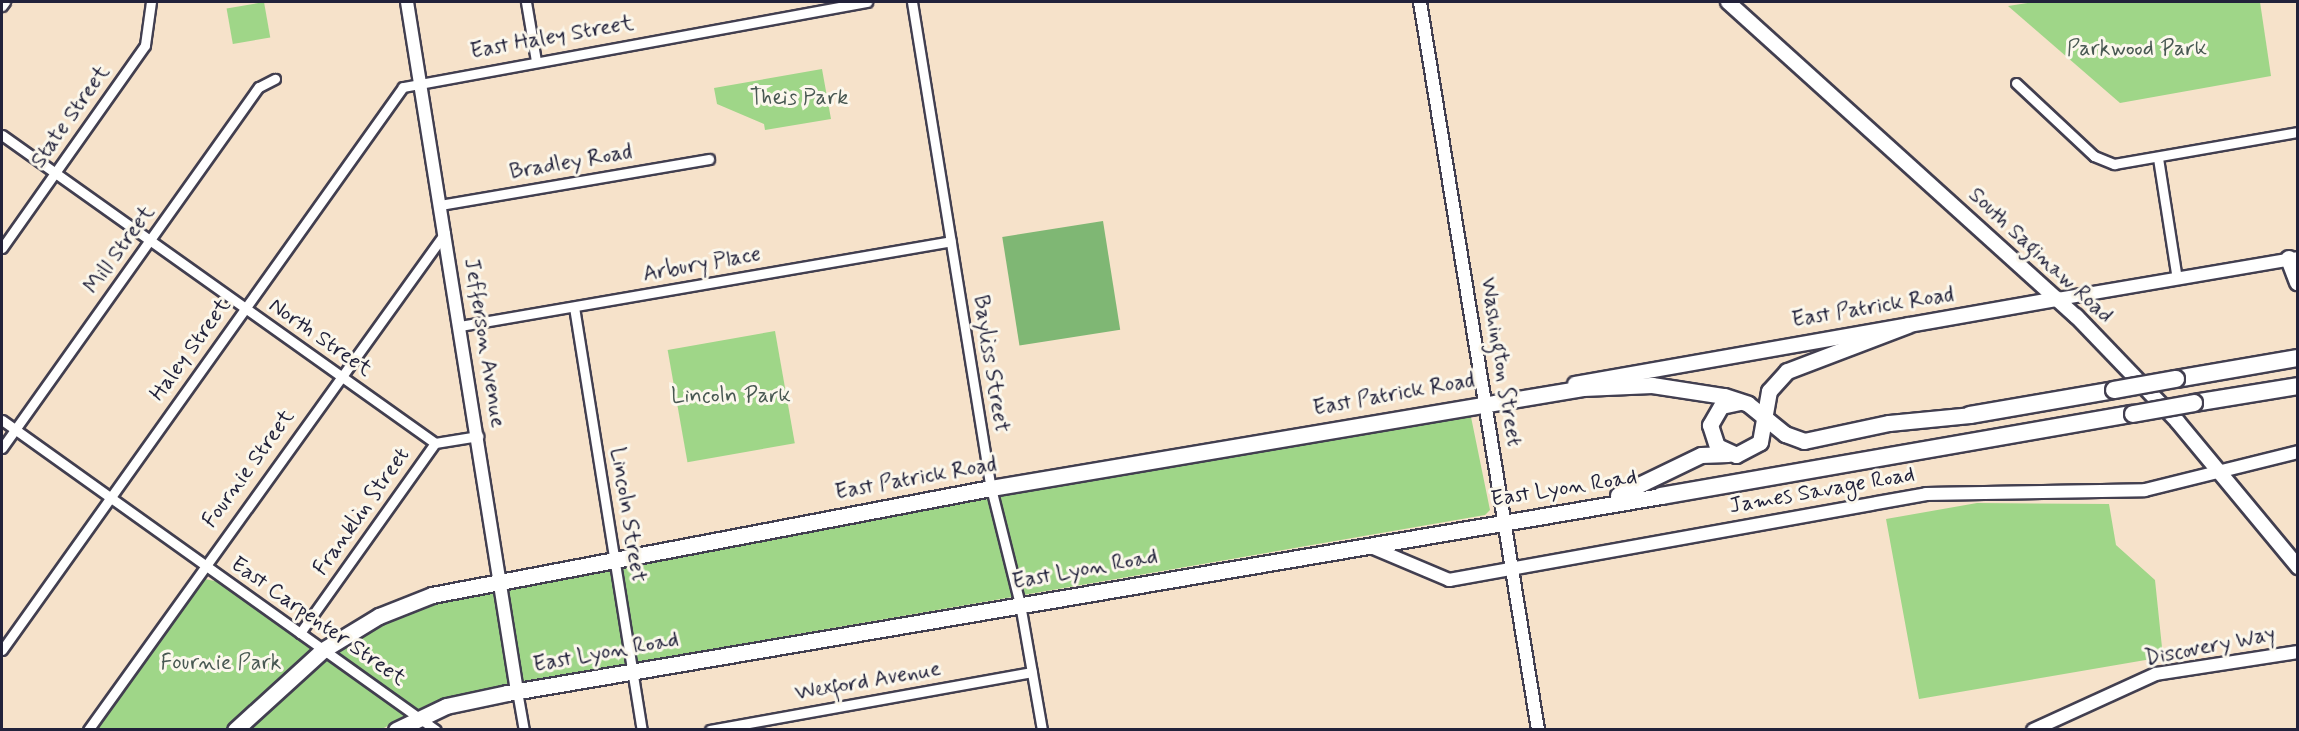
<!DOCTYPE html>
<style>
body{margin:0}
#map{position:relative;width:2299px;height:731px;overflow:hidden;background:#f6e2ca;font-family:Mynerve,sans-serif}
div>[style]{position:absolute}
.green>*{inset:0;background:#9fd688;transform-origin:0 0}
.forest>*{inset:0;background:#7fb774;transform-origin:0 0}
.roads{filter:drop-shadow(2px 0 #423f50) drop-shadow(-2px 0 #423f50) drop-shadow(0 2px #423f50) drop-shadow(0 -2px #423f50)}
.minor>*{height:9px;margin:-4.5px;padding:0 4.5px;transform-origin:4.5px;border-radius:4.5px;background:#fff}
.tertiary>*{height:12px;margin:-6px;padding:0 6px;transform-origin:6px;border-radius:6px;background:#fff}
.secondary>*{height:14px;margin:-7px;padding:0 7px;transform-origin:7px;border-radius:7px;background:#fff}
.trunk>*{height:15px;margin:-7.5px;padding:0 7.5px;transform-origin:7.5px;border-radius:7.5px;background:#fff}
.motorway>*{height:16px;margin:-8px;padding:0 8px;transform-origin:8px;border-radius:8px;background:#fff}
.bridges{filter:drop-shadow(2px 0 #423f50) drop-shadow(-2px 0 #423f50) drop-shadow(0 2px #423f50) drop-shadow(0 -2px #423f50)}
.motorway-bridge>*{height:16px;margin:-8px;padding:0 8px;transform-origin:8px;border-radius:8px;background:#fff}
span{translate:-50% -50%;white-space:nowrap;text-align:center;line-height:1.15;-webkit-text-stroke:6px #fbf7ec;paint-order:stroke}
.street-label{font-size:22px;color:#22223b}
.park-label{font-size:22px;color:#485852}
.frame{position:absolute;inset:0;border:3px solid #22223b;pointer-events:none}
</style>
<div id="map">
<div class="green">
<i style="left:264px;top:2px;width:36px;height:38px;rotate:80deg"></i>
<i style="clip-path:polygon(2034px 2px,2260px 2px,2271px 76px,2120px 103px,2008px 6px)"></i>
<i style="clip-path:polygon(822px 69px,831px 119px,765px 130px,764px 124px,717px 104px,714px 88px)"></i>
<i style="left:775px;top:331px;width:114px;height:109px;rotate:80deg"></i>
<i style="clip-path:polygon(1470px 412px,1490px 510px,1485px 515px,493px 687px,431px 703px,382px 729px,95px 730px,205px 579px,219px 582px,322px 657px,386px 621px,485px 588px)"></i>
<i style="clip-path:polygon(1977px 503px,2109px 504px,2116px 545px,2155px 580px,2163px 657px,1919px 699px,1886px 519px)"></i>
</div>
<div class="forest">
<i style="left:1103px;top:221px;width:110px;height:102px;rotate:81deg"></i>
</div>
<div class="roads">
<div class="minor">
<i style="left:526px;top:2px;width:60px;rotate:80.4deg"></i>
<i style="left:912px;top:2px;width:492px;rotate:80.8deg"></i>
<i style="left:991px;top:488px;width:120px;rotate:76deg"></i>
<i style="left:1020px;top:604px;width:128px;rotate:80.1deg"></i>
<i style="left:2px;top:6px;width:5px;rotate:-53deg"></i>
<i style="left:2016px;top:83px;width:107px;rotate:43.1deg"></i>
<i style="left:2094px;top:156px;width:22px;rotate:22deg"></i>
<i style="left:2114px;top:164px;width:187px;rotate:-9.9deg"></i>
<i style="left:2px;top:135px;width:531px;rotate:35.42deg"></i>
<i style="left:435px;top:443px;width:44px;rotate:-9.2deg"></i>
<i style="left:2158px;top:158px;width:122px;rotate:81.1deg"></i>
<i style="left:440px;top:205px;width:273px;rotate:-9.7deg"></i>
<i style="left:2px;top:248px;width:248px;rotate:-54.8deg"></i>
<i style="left:145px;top:45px;width:43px;rotate:-82.1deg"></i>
<i style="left:574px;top:307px;width:428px;rotate:80.9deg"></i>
<i style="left:460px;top:326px;width:498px;rotate:-9.8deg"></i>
<i style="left:2px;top:420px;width:533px;rotate:35.54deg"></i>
<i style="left:2px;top:448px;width:443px;rotate:-54.6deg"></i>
<i style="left:259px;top:87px;width:18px;rotate:-27deg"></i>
<i style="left:300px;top:633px;width:233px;rotate:-54.6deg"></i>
<i style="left:2px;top:650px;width:691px;rotate:-54.54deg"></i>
<i style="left:403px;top:87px;width:472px;rotate:-10.4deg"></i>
<i style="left:517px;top:691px;width:40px;rotate:80deg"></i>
<i style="left:88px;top:730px;width:612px;rotate:-54.31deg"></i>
<i style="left:710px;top:730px;width:327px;rotate:-10.2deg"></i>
</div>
<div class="tertiary">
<i style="left:407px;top:2px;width:698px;rotate:80.93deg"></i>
<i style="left:1420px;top:2px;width:738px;rotate:80.79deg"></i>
<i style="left:2058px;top:299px;width:243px;rotate:-9.7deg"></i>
<i style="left:1371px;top:547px;width:85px;rotate:22.9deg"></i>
<i style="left:1449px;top:580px;width:485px;rotate:-10.2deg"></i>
<i style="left:1926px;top:494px;width:219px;rotate:-1deg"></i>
<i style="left:2145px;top:490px;width:158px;rotate:-13.9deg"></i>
<i style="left:2033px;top:730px;width:135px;rotate:-24.5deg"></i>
<i style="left:2156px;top:674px;width:144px;rotate:-8.8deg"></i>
</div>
<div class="secondary">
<i style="left:1728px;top:2px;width:469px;rotate:42.1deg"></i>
<i style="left:2076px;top:316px;width:146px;rotate:46.1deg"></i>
<i style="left:2177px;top:421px;width:190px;rotate:50.3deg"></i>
<i style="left:1575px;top:384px;width:490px;rotate:-10deg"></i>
</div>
<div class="trunk">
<i style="left:1740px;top:402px;width:19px;rotate:168deg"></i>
<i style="left:1721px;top:406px;width:22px;rotate:120deg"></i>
<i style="left:1710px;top:425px;width:22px;rotate:72deg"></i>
<i style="left:1717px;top:446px;width:21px;rotate:25deg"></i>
<i style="left:1736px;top:455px;width:27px;rotate:-28deg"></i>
<i style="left:1760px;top:442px;width:52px;rotate:-80deg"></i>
<i style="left:1769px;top:391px;width:27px;rotate:-48deg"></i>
<i style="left:1787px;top:371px;width:129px;rotate:-20.8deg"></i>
<i style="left:1618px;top:495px;width:92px;rotate:-25.7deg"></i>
<i style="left:1701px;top:455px;width:27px;rotate:-2deg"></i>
<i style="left:235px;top:730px;width:119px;rotate:-42.3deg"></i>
<i style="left:323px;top:650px;width:66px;rotate:-31.3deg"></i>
<i style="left:379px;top:616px;width:57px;rotate:-21.6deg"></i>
<i style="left:432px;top:595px;width:569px;rotate:-10.84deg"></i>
<i style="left:991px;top:488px;width:600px;rotate:-9.59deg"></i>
<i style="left:1583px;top:388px;width:69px;rotate:-2.5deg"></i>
<i style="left:1652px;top:385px;width:73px;rotate:8.7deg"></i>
<i style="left:1724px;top:396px;width:25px;rotate:18deg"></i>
<i style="left:1748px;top:404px;width:48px;rotate:39deg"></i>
<i style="left:1785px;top:434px;width:20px;rotate:20deg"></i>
<i style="left:1804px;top:441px;width:87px;rotate:-12deg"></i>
<i style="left:1889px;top:423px;width:81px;rotate:-5.6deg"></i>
<i style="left:396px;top:730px;width:55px;rotate:-25.6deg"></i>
<i style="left:446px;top:706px;width:62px;rotate:-12deg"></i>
<i style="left:507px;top:693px;width:1171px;rotate:-9.69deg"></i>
</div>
<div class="motorway">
<i style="left:2289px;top:259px;width:25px;rotate:69deg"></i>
<i style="left:2176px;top:379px;width:124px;rotate:-9.8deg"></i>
<i style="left:2194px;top:403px;width:105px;rotate:-9.3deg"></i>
<i style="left:1970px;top:415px;width:146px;rotate:-9.8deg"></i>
<i style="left:1661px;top:496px;width:479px;rotate:-9.9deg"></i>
</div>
</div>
<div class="bridges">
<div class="motorway-bridge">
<i style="left:2114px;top:390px;width:63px;rotate:-10.1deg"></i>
<i style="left:2133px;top:414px;width:62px;rotate:-10.2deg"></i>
</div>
</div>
<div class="street-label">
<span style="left:552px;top:38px;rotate:-10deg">East Haley Street</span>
<span style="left:71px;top:117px;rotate:-55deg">State Street</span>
<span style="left:571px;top:163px;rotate:-10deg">Bradley Road</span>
<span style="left:120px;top:250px;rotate:-54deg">Mill Street</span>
<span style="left:2040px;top:256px;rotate:43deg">South Saginaw Road</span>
<span style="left:702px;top:265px;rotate:-10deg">Arbury Place</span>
<span style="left:1873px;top:308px;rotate:-9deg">East Patrick Road</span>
<span style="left:320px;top:338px;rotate:35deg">North Street</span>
<span style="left:484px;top:343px;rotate:81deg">Jefferson Avenue</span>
<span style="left:191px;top:350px;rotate:-54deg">Haley Street</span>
<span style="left:1500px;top:362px;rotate:81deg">Washington Street</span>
<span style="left:990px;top:364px;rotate:81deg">Bayliss Street</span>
<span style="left:1394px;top:395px;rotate:-10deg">East Patrick Road</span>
<span style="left:249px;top:469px;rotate:-54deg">Fournie Street</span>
<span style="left:916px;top:479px;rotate:-10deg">East Patrick Road</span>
<span style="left:1564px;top:489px;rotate:-9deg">East Lyon Road</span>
<span style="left:1822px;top:491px;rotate:-10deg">James Savage Road</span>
<span style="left:362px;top:512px;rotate:-55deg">Franklin Street</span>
<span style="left:627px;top:515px;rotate:81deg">Lincoln Street</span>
<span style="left:1085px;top:570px;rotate:-10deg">East Lyon Road</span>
<span style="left:318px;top:622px;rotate:35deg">East Carpenter Street</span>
<span style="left:2210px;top:647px;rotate:-11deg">Discovery Way</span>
<span style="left:606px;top:653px;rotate:-10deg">East Lyon Road</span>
<span style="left:868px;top:682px;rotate:-10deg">Wexford Avenue</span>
</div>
<div class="park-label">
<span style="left:2137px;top:50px">Parkwood Park</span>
<span style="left:799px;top:99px">Theis Park</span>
<span style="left:731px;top:397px">Lincoln Park</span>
<span style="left:221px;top:664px">Fournie Park</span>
</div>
<div class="frame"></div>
</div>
